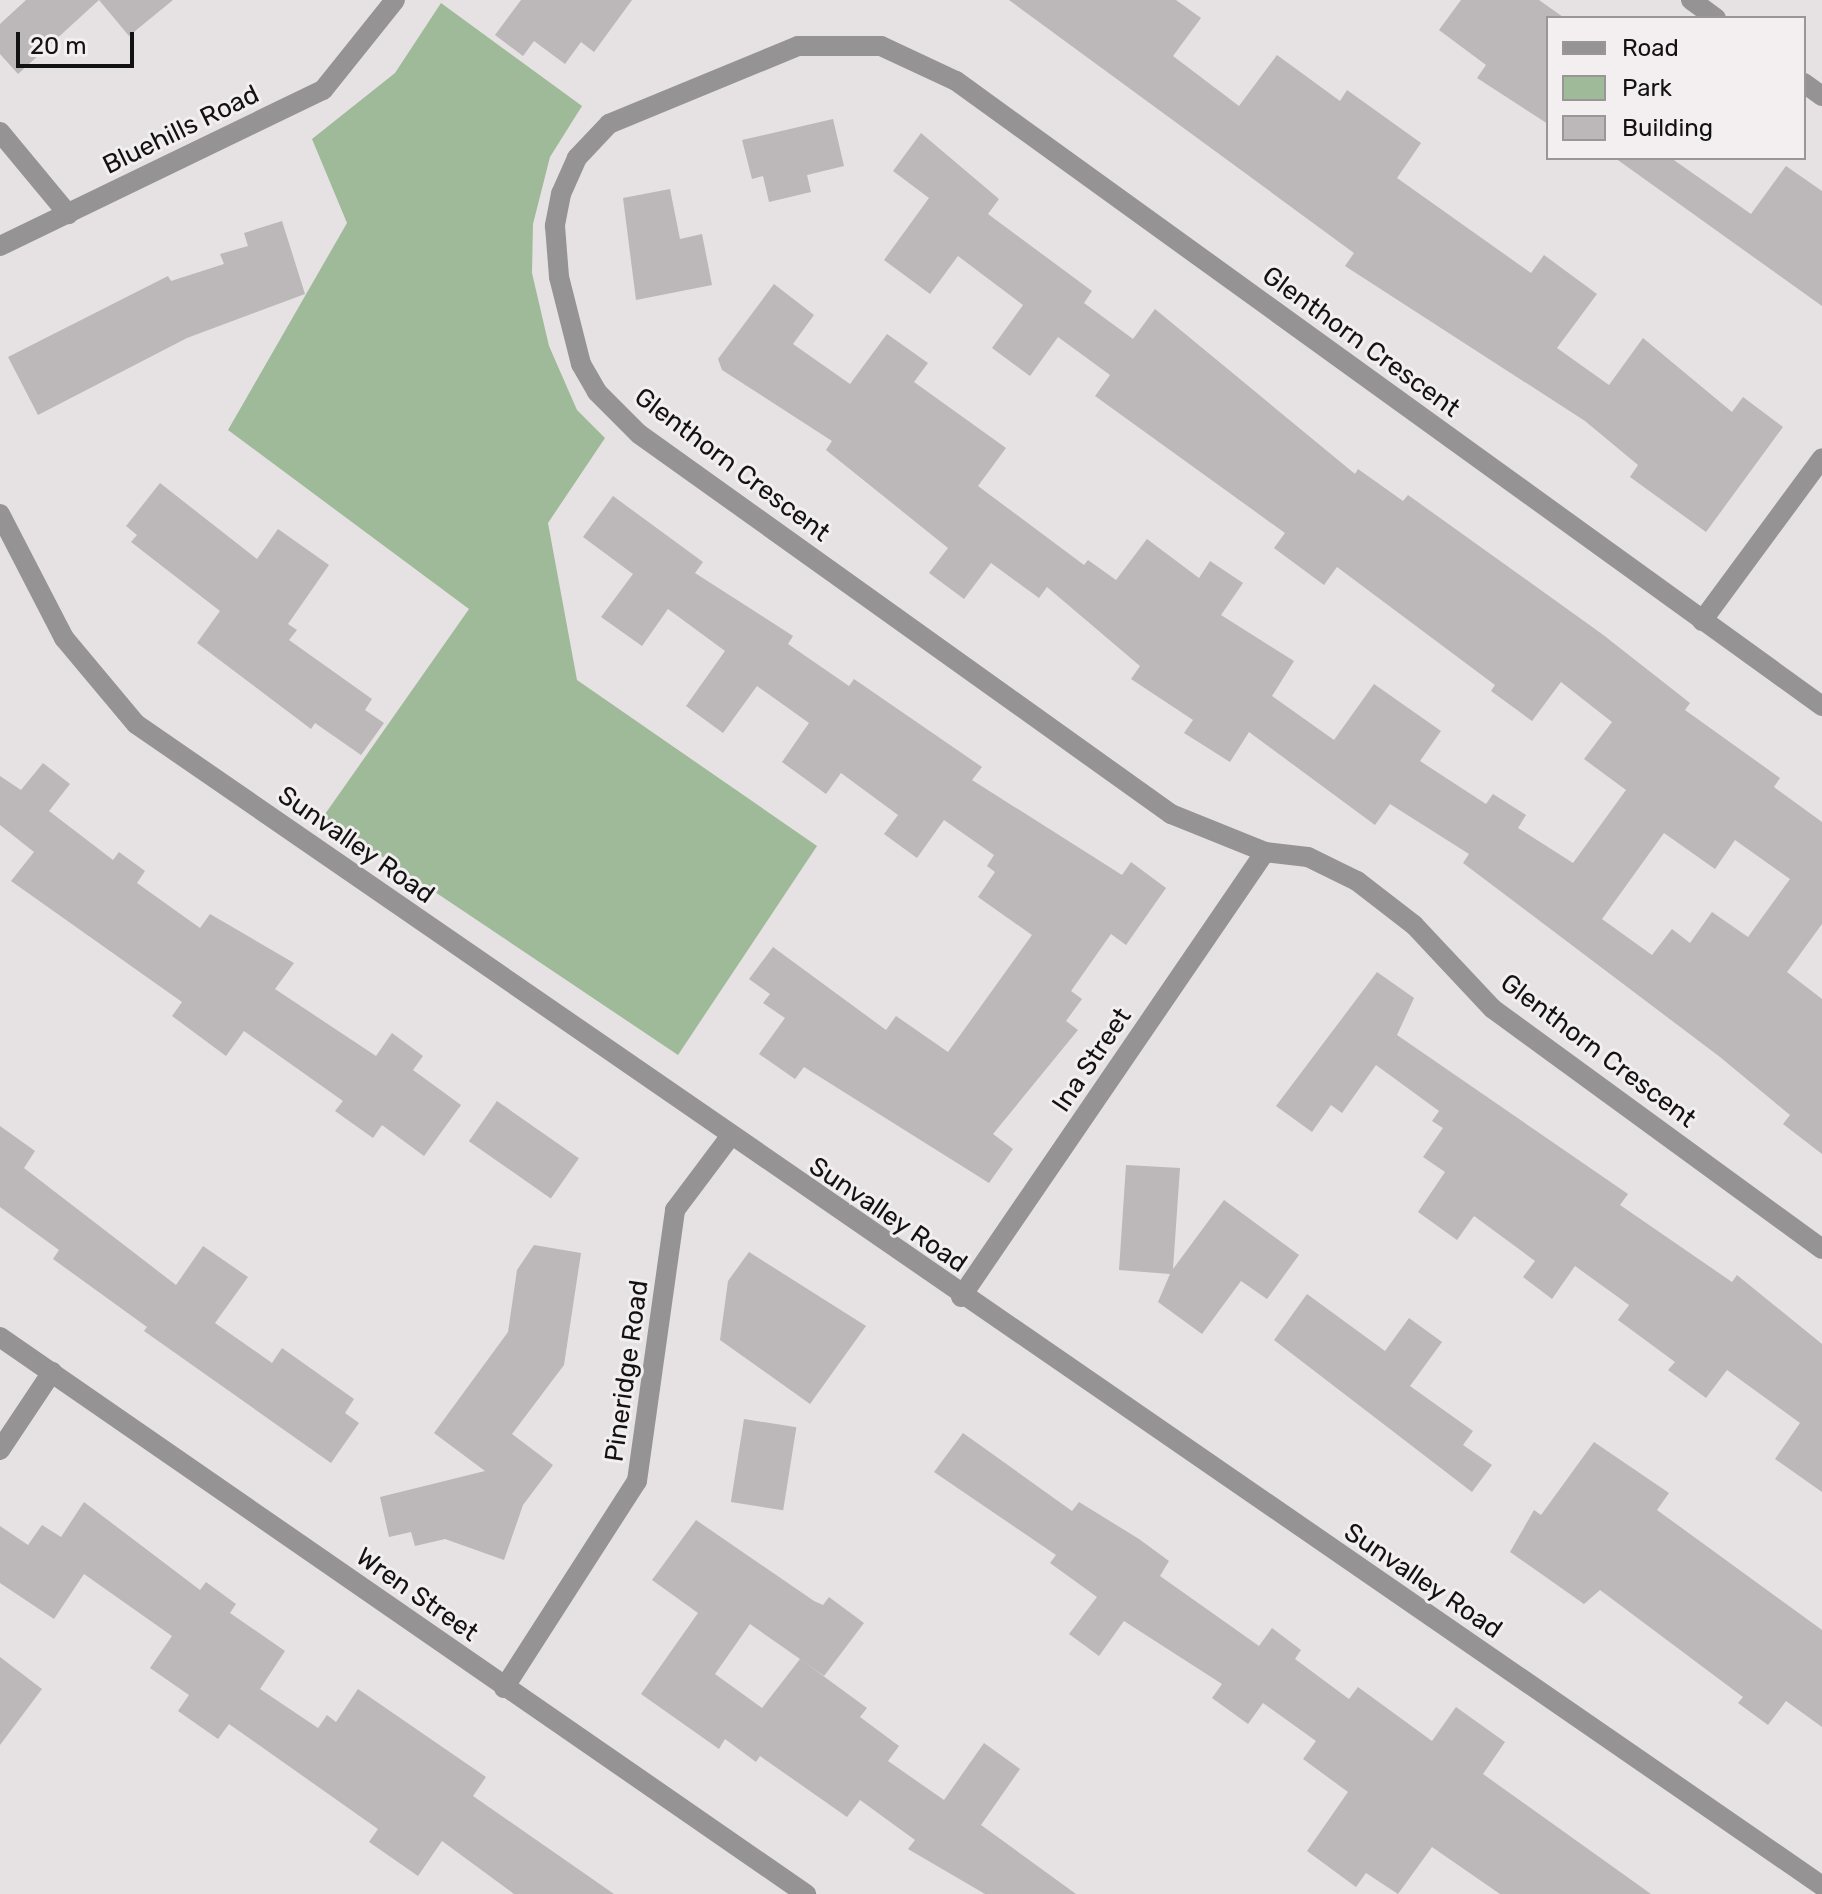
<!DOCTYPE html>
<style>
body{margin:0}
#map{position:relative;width:1822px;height:1894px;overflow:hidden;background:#e6e1e2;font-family:Rubik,sans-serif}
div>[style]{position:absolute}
.green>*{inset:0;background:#9fba99}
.building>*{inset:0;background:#bcb7b9;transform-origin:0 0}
.minor>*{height:20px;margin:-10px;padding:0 10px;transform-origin:10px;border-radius:10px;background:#959393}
span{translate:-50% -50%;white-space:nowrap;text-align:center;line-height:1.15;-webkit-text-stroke:6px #f3eef0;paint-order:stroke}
.street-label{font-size:26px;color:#131212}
.legend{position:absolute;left:1546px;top:16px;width:260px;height:144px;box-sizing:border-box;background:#f3eef0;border:2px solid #999697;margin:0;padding:10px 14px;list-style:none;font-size:24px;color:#131212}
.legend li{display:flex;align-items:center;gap:16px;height:40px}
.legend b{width:40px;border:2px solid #999697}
.scale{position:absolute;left:16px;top:32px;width:118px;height:36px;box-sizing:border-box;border:4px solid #131212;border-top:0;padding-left:10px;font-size:24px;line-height:28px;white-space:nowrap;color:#131212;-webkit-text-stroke:6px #f3eef0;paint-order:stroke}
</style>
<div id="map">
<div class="green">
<i style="clip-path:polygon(441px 3px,582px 106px,550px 157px,533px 224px,532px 273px,549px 346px,577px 410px,605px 438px,548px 523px,577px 680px,817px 846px,678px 1055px,323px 817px,469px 609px,228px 430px,347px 223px,312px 139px,395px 73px)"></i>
</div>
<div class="building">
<i style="clip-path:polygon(26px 0,173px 0,129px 36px,99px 0,18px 74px,0 54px,0 24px)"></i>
<i style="clip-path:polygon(521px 0,632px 0,594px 52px,581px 42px,565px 64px,534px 41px,523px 56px,495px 35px)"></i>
<i style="clip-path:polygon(1009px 0,1176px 0,1201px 18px,1173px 56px,1239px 106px,1277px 55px,1340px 101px,1347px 90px,1421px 143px,1397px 178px,1531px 273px,1544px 255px,1597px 294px,1557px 348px,1609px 385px,1643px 338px,1732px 412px,1743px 397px,1783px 427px,1706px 532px,1630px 477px,1638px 465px,1585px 421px,1345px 266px,1354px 253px)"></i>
<i style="clip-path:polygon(1461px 0,1539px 0,1563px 17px,1548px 18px,1548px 124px,1477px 78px,1486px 65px,1439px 30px)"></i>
<i style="clip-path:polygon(833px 119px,844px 166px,807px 175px,811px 192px,769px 202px,763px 176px,752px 179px,742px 140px)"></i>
<i style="clip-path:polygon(evenodd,921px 133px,999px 199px,988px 214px,1092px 291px,1084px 303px,1133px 339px,1155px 309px,1355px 474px,1358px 469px,1403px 501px,1408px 495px,1602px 634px,1690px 703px,1685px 710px,1780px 778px,1774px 787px,1822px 822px,1822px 924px,1787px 972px,1822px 999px,1822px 1154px,1783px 1124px,1790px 1115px,1720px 1057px,1463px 863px,1469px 854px,1390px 804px,1375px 825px,1249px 732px,1230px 762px,1184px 733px,1193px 720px,1131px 679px,1140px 666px,1047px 587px,1039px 598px,991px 563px,964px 599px,929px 573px,948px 548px,826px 450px,832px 441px,722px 370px,718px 359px,774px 284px,814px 315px,793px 344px,850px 384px,887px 334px,928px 363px,914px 382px,1006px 448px,978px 486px,1084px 565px,1088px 560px,1116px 580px,1147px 539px,1199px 578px,1210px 561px,1243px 583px,1221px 615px,1294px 661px,1272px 696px,1334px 740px,1374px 684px,1441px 731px,1420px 761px,1486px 804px,1493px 794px,1526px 815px,1518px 828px,1573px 863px,1626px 790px,1584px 759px,1612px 722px,1561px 682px,1532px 721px,1491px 691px,1495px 685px,1337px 567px,1324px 585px,1274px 548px,1285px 533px,1095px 396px,1110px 375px,1058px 337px,1030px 376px,992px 348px,1023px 305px,958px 256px,930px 294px,884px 260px,929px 198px,893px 171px,921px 133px,1664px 833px,1715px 869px,1735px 840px,1790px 879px,1748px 937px,1712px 912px,1690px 943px,1672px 929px,1652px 955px,1602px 919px,1664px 833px)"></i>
<i style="clip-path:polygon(1615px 158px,1671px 158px,1751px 214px,1786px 166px,1822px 191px,1822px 306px)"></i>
<i style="clip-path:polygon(670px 189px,680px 239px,702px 234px,712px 285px,636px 300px,623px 198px)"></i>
<i style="clip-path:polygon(282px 221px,305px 294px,187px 338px,38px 415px,8px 357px,168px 276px,171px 281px,224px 264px,220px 254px,248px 246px,244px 233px)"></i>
<i style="clip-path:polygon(160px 483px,257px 559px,278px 529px,329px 565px,288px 624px,297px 630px,289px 640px,372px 699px,365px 710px,384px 723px,361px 755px,315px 723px,311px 729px,197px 643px,220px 611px,131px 542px,137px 535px,126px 526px)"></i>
<i style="clip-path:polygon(613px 496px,703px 562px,695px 573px,793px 636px,788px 644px,849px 686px,854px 679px,982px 767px,972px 780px,1122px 875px,1131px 862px,1166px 888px,1126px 945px,1111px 934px,1071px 991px,1082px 999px,1066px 1021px,1078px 1030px,993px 1134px,1013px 1149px,989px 1183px,804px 1067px,795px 1079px,759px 1054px,785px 1018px,763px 1003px,770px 994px,749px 979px,773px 947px,886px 1030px,896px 1016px,948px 1052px,1032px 935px,978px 897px,995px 872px,987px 866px,994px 855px,944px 820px,917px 858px,884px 834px,898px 815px,841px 773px,826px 794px,782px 762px,809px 723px,757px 686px,723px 733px,686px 706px,725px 651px,668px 609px,642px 646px,601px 617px,633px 574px,583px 537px)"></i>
<i style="clip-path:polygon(43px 763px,70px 784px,49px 811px,113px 860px,119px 852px,145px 871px,137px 883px,200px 928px,210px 914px,294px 963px,275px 989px,376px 1056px,392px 1033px,423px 1056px,413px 1070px,461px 1105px,424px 1156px,382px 1125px,373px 1138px,335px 1111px,343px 1101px,244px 1031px,226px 1056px,172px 1016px,182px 1002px,11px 881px,34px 852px,0 825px,0 776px,21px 790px)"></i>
<i style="clip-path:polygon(1377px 972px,1414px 998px,1397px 1035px,1628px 1194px,1620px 1205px,1732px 1282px,1737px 1275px,1822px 1344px,1822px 1492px,1775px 1459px,1800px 1423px,1727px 1370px,1706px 1398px,1668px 1370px,1675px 1362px,1618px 1320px,1629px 1305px,1575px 1266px,1552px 1299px,1523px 1277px,1535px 1261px,1474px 1216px,1457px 1240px,1418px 1212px,1445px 1172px,1423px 1157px,1443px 1128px,1432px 1121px,1439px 1111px,1376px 1065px,1342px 1113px,1331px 1105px,1312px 1132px,1276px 1106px)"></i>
<i style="left:497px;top:1101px;width:100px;height:49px;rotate:35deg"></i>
<i style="clip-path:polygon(0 1126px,35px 1151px,24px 1168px,176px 1285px,203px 1246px,248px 1277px,215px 1323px,272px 1363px,282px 1348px,354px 1399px,345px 1413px,359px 1423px,331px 1463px,144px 1331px,147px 1327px,53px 1259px,59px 1250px,0 1207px)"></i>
<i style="clip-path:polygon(1126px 1165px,1180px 1168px,1173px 1269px,1224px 1200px,1299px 1255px,1267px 1299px,1241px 1281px,1202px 1334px,1158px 1302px,1170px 1274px,1119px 1270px)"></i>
<i style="clip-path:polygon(534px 1245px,581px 1253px,564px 1365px,512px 1434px,553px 1465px,523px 1505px,504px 1560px,445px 1539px,415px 1546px,411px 1532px,389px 1537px,380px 1497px,485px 1471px,434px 1433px,508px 1332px,517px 1270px)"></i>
<i style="clip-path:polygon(749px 1252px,866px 1326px,810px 1404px,720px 1340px,728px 1281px)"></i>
<i style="clip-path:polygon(1307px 1294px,1385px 1351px,1409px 1318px,1442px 1342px,1410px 1386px,1473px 1431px,1463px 1445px,1492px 1465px,1472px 1492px,1274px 1340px)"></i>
<i style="left:744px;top:1419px;width:53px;height:84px;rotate:9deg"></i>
<i style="clip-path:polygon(963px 1433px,1072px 1511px,1079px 1502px,1139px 1539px,1169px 1561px,1160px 1576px,1259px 1646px,1272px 1628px,1301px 1650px,1295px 1659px,1349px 1699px,1358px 1687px,1432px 1741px,1456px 1707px,1505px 1742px,1483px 1774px,1651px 1894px,1500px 1894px,1432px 1847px,1398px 1894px,1366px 1873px,1356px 1887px,1307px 1851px,1348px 1792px,1303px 1759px,1316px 1741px,1263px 1703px,1248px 1724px,1212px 1698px,1222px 1684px,1124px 1621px,1099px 1656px,1069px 1634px,1097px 1597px,1050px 1563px,1056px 1555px,934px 1472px)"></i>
<i style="clip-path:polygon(1594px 1442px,1669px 1493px,1657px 1510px,1822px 1630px,1822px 1727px,1786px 1701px,1768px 1725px,1738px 1703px,1743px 1697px,1600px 1590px,1584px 1604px,1510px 1552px,1534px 1510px,1541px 1515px)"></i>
<i style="clip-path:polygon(84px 1502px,200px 1590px,206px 1582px,236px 1604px,230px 1613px,285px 1651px,260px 1689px,318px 1728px,327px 1715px,336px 1722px,358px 1689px,486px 1777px,473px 1796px,614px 1894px,514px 1894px,442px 1841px,418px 1876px,369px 1842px,378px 1829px,229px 1724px,218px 1739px,178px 1711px,189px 1695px,150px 1668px,172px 1636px,84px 1574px,54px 1619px,0 1583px,0 1526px,28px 1545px,42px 1525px,61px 1537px)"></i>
<i style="clip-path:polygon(evenodd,696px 1520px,814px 1601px,823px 1605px,829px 1597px,864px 1623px,824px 1676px,800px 1659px,867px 1708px,860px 1717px,899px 1746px,888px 1761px,944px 1800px,984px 1743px,1020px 1769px,981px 1825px,1076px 1894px,985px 1894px,908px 1849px,915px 1840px,860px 1800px,847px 1817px,760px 1756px,756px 1762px,725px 1739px,719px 1749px,641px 1694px,698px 1613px,652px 1580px,696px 1520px,750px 1624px,800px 1659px,762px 1708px,715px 1674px,750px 1624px)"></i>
<i style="clip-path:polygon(0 1657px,42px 1689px,0 1745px)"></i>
</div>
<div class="minor">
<i style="left:1691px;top:0;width:31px;rotate:36deg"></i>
<i style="left:1804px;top:83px;width:22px;rotate:36deg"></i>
<i style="left:0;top:132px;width:107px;rotate:50.3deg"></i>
<i style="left:0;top:246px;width:359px;rotate:-25.8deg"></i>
<i style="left:323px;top:90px;width:115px;rotate:-51.3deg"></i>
<i style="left:0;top:514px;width:140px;rotate:62.7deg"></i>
<i style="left:64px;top:638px;width:112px;rotate:50.1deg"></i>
<i style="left:136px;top:724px;width:2048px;rotate:34.57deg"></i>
<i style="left:1702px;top:621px;width:202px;rotate:-53.6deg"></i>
<i style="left:1822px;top:706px;width:1068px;rotate:-144.18deg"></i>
<i style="left:956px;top:81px;width:83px;rotate:-155deg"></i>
<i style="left:881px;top:46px;width:83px;rotate:180deg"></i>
<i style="left:798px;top:46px;width:204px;rotate:157.6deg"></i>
<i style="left:609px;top:124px;width:47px;rotate:133.3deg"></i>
<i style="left:577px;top:158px;width:39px;rotate:114deg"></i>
<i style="left:561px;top:194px;width:33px;rotate:101deg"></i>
<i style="left:555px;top:226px;width:51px;rotate:85.5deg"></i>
<i style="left:559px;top:277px;width:90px;rotate:75.8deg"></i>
<i style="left:581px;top:364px;width:32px;rotate:60deg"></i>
<i style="left:597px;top:392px;width:59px;rotate:45deg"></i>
<i style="left:639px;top:434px;width:654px;rotate:35.54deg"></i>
<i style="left:1171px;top:814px;width:101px;rotate:22deg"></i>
<i style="left:1265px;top:852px;width:43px;rotate:6.6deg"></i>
<i style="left:1308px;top:857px;width:55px;rotate:26.1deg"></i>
<i style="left:1357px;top:881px;width:72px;rotate:37.7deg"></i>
<i style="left:1414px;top:925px;width:115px;rotate:46.8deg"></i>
<i style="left:1493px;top:1009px;width:407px;rotate:36.1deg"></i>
<i style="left:961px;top:1297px;width:539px;rotate:-55.66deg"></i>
<i style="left:0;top:1337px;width:980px;rotate:34.65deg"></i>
<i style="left:0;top:1450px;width:94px;rotate:-56.3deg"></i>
<i style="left:504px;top:1688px;width:246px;rotate:-57.3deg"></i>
<i style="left:637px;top:1481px;width:274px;rotate:-82deg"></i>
<i style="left:675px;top:1210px;width:90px;rotate:-53.1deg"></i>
</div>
<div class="street-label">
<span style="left:181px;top:130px;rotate:-26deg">Bluehills Road</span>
<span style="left:1361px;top:342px;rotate:36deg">Glenthorn Crescent</span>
<span style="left:732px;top:465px;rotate:37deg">Glenthorn Crescent</span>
<span style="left:356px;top:845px;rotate:35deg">Sunvalley Road</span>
<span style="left:1598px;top:1051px;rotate:37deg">Glenthorn Crescent</span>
<span style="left:1092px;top:1060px;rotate:-56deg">Ina Street</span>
<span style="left:888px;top:1215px;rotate:34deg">Sunvalley Road</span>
<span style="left:627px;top:1371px;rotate:-82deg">Pineridge Road</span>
<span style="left:1423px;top:1581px;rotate:34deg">Sunvalley Road</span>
<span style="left:417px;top:1595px;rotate:35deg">Wren Street</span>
</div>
<ul class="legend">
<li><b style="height:10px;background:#959393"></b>Road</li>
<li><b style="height:22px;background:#9fba99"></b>Park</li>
<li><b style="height:22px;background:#bcb7b9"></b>Building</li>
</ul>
<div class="scale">20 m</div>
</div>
